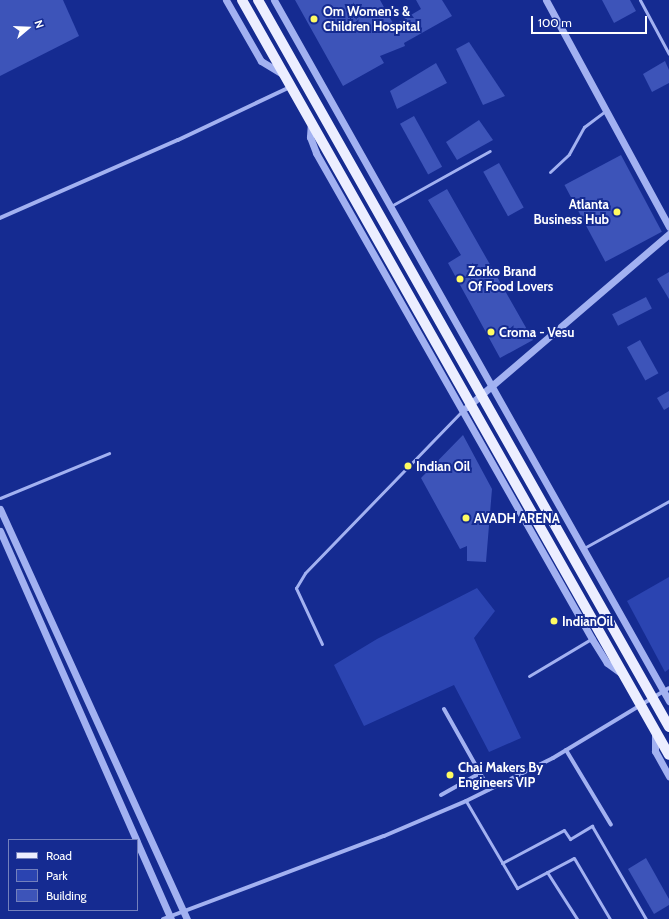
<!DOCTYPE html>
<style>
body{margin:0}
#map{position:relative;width:669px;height:919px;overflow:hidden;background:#152b91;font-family:Cabin,sans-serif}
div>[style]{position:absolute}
.green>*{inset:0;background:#2b44b1}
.building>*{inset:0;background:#3d54b9;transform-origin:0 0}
.service>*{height:3px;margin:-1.5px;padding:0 1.5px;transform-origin:1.5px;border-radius:1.5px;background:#a2b1f1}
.minor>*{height:4px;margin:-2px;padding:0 2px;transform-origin:2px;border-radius:2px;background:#a2b1f1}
.tertiary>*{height:7px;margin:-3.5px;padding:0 3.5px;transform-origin:3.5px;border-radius:3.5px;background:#a2b1f1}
.primary>*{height:10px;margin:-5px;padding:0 5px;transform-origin:5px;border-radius:5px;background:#eceeff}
.dots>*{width:11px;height:11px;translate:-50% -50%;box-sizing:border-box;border:2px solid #152b91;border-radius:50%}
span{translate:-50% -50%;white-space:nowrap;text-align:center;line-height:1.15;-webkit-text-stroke:4px #152b91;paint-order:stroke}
.poi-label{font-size:13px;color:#fff;font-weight:700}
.left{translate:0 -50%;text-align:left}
.right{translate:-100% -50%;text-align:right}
.legend{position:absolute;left:8px;top:839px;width:130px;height:72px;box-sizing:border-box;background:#152b91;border:1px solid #7380bd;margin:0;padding:5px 7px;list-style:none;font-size:12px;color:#fff}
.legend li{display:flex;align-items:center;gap:8px;height:20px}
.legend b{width:20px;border:1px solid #7380bd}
.north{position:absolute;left:8px;top:8px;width:40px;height:40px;-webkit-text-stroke:3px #152b91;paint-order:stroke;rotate:71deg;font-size:11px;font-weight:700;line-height:16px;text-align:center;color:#fff}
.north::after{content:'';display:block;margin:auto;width:14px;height:18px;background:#fff;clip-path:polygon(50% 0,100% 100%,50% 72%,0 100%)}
.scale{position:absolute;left:531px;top:16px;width:116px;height:18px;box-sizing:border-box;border:2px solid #fff;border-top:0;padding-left:5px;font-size:12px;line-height:14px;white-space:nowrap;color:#fff;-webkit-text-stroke:3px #152b91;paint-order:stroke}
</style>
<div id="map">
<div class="green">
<i style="clip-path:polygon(669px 577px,669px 669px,665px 672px,627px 601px)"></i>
<i style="clip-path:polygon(477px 588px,495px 611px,474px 638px,521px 738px,489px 752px,454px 685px,364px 726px,334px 665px,377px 639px)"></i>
</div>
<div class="building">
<i style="clip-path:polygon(0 0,63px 0,79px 36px,0 76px)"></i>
<i style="clip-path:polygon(295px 0,380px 0,394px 25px,421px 9px,416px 0,442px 0,452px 16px,404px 43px,405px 46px,380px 56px,384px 63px,343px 86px)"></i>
<i style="clip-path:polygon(602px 0,630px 0,636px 11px,614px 23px)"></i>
<i style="clip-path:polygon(469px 42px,505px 96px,483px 105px,456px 49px)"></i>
<i style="clip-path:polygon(665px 61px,669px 70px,669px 83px,652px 92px,643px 74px)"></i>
<i style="clip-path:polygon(436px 63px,447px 83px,397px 109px,390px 91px)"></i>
<i style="left:414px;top:116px;width:58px;height:16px;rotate:61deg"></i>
<i style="clip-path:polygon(479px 120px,493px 140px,457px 160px,446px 142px)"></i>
<i style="left:621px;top:155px;width:87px;height:64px;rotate:62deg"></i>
<i style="left:499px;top:163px;width:51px;height:18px;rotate:61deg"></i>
<i style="clip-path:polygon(447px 189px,533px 340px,500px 358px,448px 263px,461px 255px,428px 200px)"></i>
<i style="clip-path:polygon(669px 272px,669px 299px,657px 279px)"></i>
<i style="left:646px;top:297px;width:13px;height:38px;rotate:63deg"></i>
<i style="left:640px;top:340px;width:38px;height:15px;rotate:61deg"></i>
<i style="clip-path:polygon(669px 391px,669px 407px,664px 410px,657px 398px)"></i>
<i style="clip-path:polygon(463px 435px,492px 489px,486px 562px,467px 561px,467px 546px,460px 549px,421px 478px)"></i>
<i style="clip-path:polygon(646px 858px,669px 899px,669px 905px,654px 914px,628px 869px)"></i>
</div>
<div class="service">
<i style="left:640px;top:0;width:61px;rotate:61.8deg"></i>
<i style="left:550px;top:172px;width:26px;rotate:-43deg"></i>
<i style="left:569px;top:154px;width:31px;rotate:-61deg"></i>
<i style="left:584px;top:127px;width:26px;rotate:-37deg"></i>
<i style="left:391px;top:206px;width:113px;rotate:-29.1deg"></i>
<i style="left:0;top:498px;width:118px;rotate:-22.4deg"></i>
<i style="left:584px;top:548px;width:97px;rotate:-28.9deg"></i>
<i style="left:322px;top:644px;width:62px;rotate:-114.9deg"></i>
<i style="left:296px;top:588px;width:17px;rotate:-59deg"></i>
<i style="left:305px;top:573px;width:226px;rotate:-45.9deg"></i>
<i style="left:529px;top:676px;width:72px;rotate:-30.8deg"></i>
<i style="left:466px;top:801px;width:101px;rotate:59.6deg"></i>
<i style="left:517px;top:888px;width:64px;rotate:-27.8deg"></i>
<i style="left:574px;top:858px;width:71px;rotate:59.5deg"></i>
<i style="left:502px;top:863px;width:70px;rotate:-28deg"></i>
<i style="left:564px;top:830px;width:11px;rotate:56deg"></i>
<i style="left:570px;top:839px;width:26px;rotate:-31deg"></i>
<i style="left:592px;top:826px;width:108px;rotate:59.9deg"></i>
<i style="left:547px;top:872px;width:56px;rotate:57.4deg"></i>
</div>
<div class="minor">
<i style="left:0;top:218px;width:194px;rotate:-23.7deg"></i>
<i style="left:178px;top:140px;width:124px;rotate:-25.3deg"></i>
<i style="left:444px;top:709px;width:92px;rotate:60.6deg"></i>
<i style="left:566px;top:750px;width:87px;rotate:59deg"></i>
<i style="left:441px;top:795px;width:45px;rotate:-29.4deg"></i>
<i style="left:163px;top:919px;width:236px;rotate:-20.6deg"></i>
<i style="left:384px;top:836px;width:89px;rotate:-23.1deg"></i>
<i style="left:466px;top:801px;width:97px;rotate:-26.3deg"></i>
<i style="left:553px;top:758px;width:135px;rotate:-31.1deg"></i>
</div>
<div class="tertiary">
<i style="left:226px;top:0;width:70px;rotate:60.2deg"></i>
<i style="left:261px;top:61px;width:26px;rotate:31deg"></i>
<i style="left:274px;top:0;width:805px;rotate:60.6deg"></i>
<i style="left:546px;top:0;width:258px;rotate:61.5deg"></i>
<i style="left:311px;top:122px;width:15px;rotate:94deg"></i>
<i style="left:310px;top:137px;width:17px;rotate:69deg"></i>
<i style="left:316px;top:153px;width:559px;rotate:60.41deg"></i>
<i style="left:592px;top:639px;width:28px;rotate:58deg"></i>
<i style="left:607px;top:663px;width:17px;rotate:36deg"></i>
<i style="left:467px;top:407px;width:266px;rotate:-40.6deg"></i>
<i style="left:0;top:509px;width:451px;rotate:65.5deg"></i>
<i style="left:0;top:531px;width:338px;rotate:66.2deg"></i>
<i style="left:655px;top:731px;width:20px;rotate:90deg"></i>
<i style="left:655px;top:751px;width:29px;rotate:61deg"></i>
<i style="left:137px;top:842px;width:84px;rotate:66.2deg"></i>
</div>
<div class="primary">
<i style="left:242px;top:0;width:867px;rotate:60.51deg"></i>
<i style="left:258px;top:0;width:835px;rotate:60.52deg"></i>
</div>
<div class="dots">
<i style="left:314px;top:19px;background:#fffb62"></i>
<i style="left:617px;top:212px;background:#fffb62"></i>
<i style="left:460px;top:279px;background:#fffb62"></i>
<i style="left:491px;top:332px;background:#fffb62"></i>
<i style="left:408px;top:466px;background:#fffb62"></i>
<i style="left:466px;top:518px;background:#fffb62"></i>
<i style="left:554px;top:621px;background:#fffb62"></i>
<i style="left:450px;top:775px;background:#fffb62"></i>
</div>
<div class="poi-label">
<span class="left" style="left:323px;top:19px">Om Women's &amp;<br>Children Hospital</span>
<span class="right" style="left:609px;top:212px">Atlanta<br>Business Hub</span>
<span class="left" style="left:468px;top:279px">Zorko Brand<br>Of Food Lovers</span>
<span class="left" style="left:499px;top:332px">Croma - Vesu</span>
<span class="left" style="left:416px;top:466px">Indian Oil</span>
<span class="left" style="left:474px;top:518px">AVADH ARENA</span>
<span class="left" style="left:562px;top:621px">IndianOil</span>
<span class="left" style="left:458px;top:775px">Chai Makers By<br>Engineers VIP</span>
</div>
<ul class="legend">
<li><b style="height:5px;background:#eceeff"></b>Road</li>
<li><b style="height:11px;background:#2b44b1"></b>Park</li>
<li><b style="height:11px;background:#3d54b9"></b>Building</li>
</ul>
<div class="north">N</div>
<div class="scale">100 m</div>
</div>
